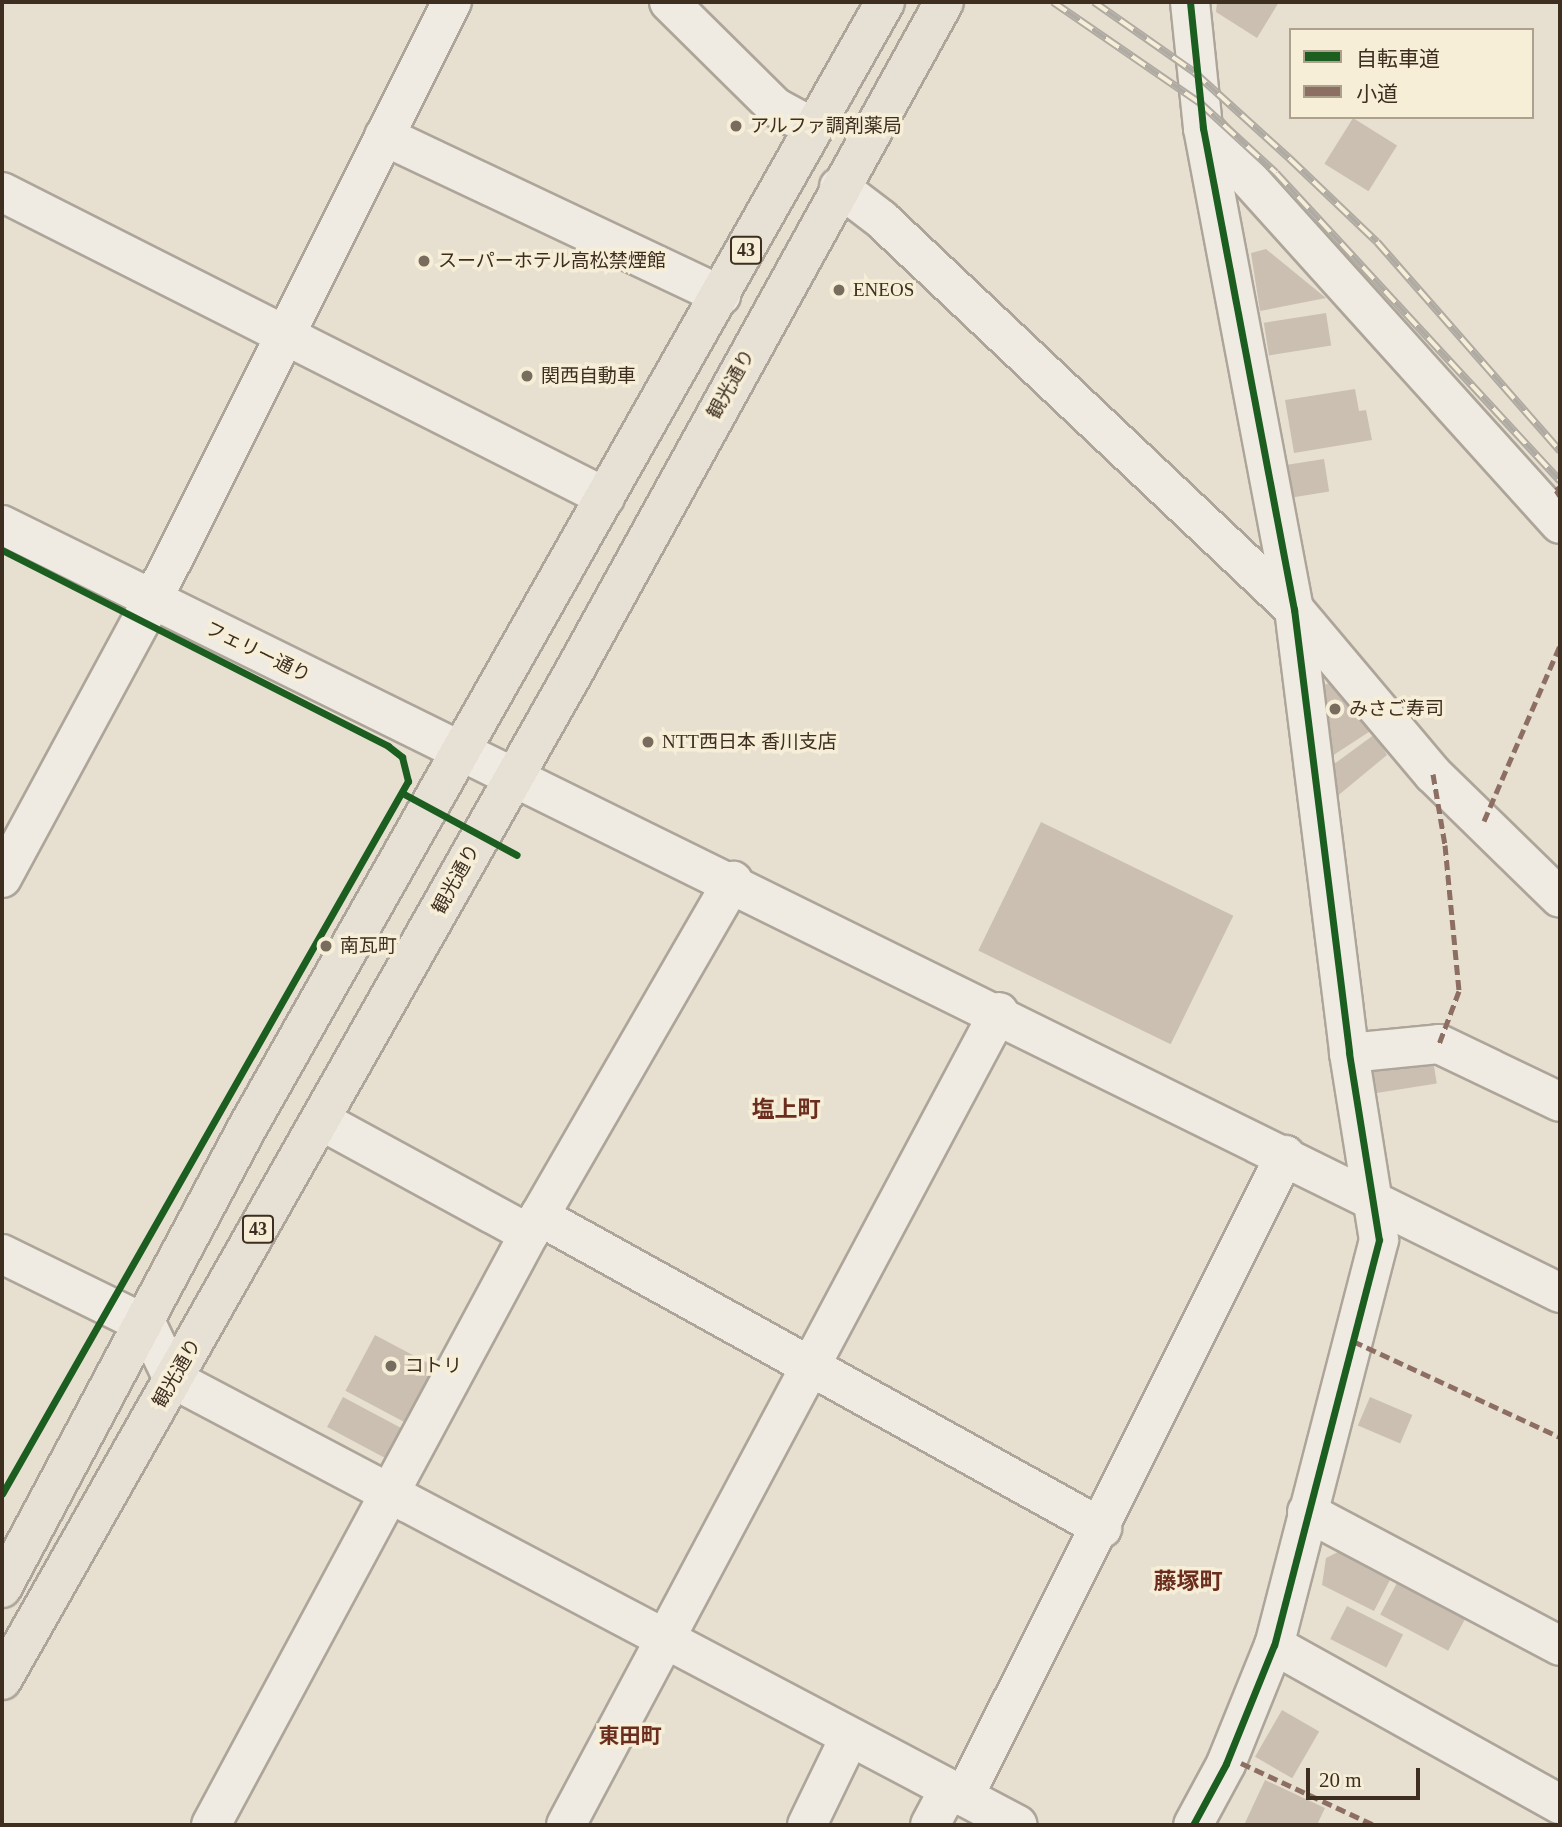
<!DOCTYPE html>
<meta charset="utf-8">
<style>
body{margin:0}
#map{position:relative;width:1562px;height:1827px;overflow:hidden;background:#e7e0d1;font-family:"Times New Roman","Noto Sans JP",serif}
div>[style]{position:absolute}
.building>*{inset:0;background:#cbbfb2;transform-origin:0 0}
.roads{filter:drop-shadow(2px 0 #ada599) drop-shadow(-2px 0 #ada599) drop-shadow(0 2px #ada599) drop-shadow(0 -2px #ada599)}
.minor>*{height:38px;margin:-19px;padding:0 19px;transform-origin:19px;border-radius:19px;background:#efebe3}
.major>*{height:38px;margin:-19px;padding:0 19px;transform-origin:19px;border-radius:19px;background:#e6e1d4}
.rail>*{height:8px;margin-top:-4px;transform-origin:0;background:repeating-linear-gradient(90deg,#f7eed8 0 16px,#afaaa2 0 32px);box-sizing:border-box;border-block:2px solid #afaaa2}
.quiet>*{height:5px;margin-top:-2.5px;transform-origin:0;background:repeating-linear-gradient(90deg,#8d6e63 0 10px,transparent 0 15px)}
.cycleway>*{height:7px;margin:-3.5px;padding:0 3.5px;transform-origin:3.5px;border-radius:3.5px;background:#1b5e20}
.dots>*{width:19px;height:19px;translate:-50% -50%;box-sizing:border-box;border:4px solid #f7eed8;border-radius:50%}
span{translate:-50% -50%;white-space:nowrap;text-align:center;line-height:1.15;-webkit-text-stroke:7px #f7eed8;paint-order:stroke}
.shield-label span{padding:2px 5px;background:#f7eed8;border:2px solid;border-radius:5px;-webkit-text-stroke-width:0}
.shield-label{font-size:18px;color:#3d2e20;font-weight:700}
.poi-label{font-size:19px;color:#3d2e20}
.left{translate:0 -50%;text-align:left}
.street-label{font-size:19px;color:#3d2e20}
.neighbourhood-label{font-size:21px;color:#6b2e1e;font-weight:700}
.quarter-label{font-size:23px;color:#6b2e1e;font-weight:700}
.frame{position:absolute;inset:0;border:4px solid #3d2e20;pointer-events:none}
.legend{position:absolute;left:1289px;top:28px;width:245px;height:91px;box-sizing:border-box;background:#f7eed8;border:2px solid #ada18e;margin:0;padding:9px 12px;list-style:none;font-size:21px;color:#3d2e20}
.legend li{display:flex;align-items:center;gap:14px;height:35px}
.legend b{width:35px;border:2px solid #ada18e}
.scale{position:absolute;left:1306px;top:1768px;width:114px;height:32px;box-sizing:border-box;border:4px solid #3d2e20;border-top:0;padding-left:9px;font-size:21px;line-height:24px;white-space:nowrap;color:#3d2e20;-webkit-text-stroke:5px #f7eed8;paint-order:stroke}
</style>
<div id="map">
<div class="building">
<i style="clip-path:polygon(1217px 2px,1279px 2px,1257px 38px,1216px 12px)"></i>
<i style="left:1353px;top:118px;width:52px;height:54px;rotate:32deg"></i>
<i style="clip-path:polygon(1266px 249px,1326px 298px,1260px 311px,1251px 253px)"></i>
<i style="left:1326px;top:313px;width:33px;height:63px;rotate:81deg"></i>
<i style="clip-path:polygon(1355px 389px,1359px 411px,1366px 410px,1372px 440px,1294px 453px,1285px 400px)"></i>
<i style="left:1324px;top:459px;width:33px;height:42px;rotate:81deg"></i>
<i style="clip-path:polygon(1330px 683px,1372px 730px,1332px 756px,1324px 748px,1312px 688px)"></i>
<i style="clip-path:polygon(1375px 734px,1387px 755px,1335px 798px,1330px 767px)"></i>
<i style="left:1041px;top:822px;width:214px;height:143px;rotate:26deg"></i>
<i style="left:1431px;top:1047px;width:37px;height:61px;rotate:81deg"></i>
<i style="left:375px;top:1335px;width:72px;height:63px;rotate:28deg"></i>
<i style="left:343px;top:1397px;width:69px;height:34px;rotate:28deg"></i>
<i style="left:1370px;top:1397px;width:46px;height:31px;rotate:23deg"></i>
<i style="clip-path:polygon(1338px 1552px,1391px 1578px,1374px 1611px,1322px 1585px,1326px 1558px)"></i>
<i style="left:1398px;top:1581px;width:77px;height:38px;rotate:28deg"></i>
<i style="left:1347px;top:1606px;width:63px;height:37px;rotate:27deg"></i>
<i style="left:1282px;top:1710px;width:43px;height:54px;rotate:30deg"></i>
<i style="clip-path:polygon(1265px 1780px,1325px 1808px,1317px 1825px,1244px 1825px)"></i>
</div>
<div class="roads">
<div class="minor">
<i style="left:669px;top:2px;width:149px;rotate:44.7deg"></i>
<i style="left:775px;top:107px;width:44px;rotate:28.3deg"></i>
<i style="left:1190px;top:2px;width:127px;rotate:84.1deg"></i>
<i style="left:1203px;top:128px;width:490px;rotate:79.3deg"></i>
<i style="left:1294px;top:609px;width:447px;rotate:82.9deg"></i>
<i style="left:1349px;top:1053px;width:189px;rotate:80.9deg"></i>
<i style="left:1379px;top:1240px;width:418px;rotate:104.5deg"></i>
<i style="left:1274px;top:1645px;width:128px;rotate:112deg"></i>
<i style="left:1226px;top:1764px;width:69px;rotate:118.4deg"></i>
<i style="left:1203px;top:128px;width:533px;rotate:47.96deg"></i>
<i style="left:384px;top:136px;width:373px;rotate:25.3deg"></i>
<i style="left:839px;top:187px;width:53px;rotate:37.3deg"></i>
<i style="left:881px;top:219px;width:568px;rotate:43.36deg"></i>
<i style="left:1294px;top:609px;width:216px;rotate:49.9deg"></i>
<i style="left:1433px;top:774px;width:177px;rotate:44.3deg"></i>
<i style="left:2px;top:192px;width:676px;rotate:26.83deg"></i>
<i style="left:2px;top:525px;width:1737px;rotate:26.24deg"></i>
<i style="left:2px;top:878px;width:315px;rotate:-61.6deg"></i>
<i style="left:152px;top:601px;width:670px;rotate:-63.4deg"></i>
<i style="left:1349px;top:1053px;width:90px;rotate:-5.7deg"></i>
<i style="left:1439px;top:1044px;width:134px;rotate:25.6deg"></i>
<i style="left:320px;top:1120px;width:238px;rotate:28.6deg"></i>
<i style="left:539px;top:1216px;width:644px;rotate:28.99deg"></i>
<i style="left:2px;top:1254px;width:161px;rotate:26.1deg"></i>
<i style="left:147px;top:1325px;width:60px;rotate:64.3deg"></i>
<i style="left:173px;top:1379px;width:955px;rotate:27.83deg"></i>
<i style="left:1307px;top:1512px;width:286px;rotate:27.9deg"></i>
<i style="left:1274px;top:1645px;width:327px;rotate:29.1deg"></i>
<i style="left:964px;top:1797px;width:718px;rotate:-63.43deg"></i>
<i style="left:211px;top:1825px;width:671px;rotate:-61.72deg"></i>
<i style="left:529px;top:1234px;width:408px;rotate:-60deg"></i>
<i style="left:566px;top:1825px;width:921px;rotate:-61.96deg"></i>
<i style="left:807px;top:1825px;width:97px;rotate:-64.2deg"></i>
<i style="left:930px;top:1825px;width:40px;rotate:-62deg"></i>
</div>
<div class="major">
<i style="left:2px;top:1588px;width:521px;rotate:-61.96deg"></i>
<i style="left:247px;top:1128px;width:1294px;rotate:-60.46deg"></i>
<i style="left:2px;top:1680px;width:1151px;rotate:-60.43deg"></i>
<i style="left:570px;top:679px;width:773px;rotate:-61.08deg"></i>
</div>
</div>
<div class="rail">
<i style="left:1053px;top:2px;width:178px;rotate:34.5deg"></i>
<i style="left:1200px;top:103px;width:103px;rotate:42.6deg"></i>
<i style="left:1276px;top:173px;width:419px;rotate:47.3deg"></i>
<i style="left:1094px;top:2px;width:122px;rotate:35deg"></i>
<i style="left:1194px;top:72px;width:130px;rotate:42.2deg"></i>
<i style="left:1290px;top:159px;width:120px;rotate:43.7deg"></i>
<i style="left:1377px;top:242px;width:278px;rotate:48.8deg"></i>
</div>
<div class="quiet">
<i style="left:1560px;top:487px;width:5px;rotate:143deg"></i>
<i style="left:1556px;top:490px;width:7px;rotate:56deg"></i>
<i style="left:1433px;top:774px;width:72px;rotate:80.4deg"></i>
<i style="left:1445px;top:845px;width:147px;rotate:84.5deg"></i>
<i style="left:1459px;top:991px;width:57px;rotate:110.7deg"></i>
<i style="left:1484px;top:821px;width:192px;rotate:-66.6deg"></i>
<i style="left:1353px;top:1341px;width:228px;rotate:24.9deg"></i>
<i style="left:1241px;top:1763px;width:147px;rotate:25deg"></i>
</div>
<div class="cycleway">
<i style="left:1190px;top:2px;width:127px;rotate:84.1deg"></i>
<i style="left:1203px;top:128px;width:490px;rotate:79.3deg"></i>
<i style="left:1294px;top:609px;width:447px;rotate:82.9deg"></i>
<i style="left:1349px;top:1053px;width:189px;rotate:80.9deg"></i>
<i style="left:1379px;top:1240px;width:418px;rotate:104.5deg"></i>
<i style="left:1274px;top:1645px;width:128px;rotate:112deg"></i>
<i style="left:1226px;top:1764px;width:69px;rotate:118.4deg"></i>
<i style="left:2px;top:550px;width:433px;rotate:26.9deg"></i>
<i style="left:388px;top:746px;width:18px;rotate:38deg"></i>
<i style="left:402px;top:757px;width:25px;rotate:76deg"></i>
<i style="left:408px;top:781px;width:820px;rotate:119.66deg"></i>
<i style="left:404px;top:794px;width:128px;rotate:28.4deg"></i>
</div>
<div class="dots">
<i style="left:736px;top:126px;background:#786c5e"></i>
<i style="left:424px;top:261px;background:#786c5e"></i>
<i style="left:839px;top:290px;background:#786c5e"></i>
<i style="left:527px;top:376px;background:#786c5e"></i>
<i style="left:1335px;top:709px;background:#786c5e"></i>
<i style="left:648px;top:742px;background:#786c5e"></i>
<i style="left:326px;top:946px;background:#786c5e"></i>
<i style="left:391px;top:1366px;background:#786c5e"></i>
</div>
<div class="shield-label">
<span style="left:746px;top:250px">43</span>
<span style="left:258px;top:1229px">43</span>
</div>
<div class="poi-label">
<span class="left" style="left:750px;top:126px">アルファ調剤薬局</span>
<span class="left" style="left:438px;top:261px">スーパーホテル高松禁煙館</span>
<span class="left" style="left:853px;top:290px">ENEOS</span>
<span class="left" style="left:541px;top:376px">関西自動車</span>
<span class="left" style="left:1349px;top:709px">みさご寿司</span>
<span class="left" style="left:662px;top:742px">NTT西日本 香川支店</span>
<span class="left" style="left:340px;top:946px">南瓦町</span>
<span class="left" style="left:405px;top:1366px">コトリ</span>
</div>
<div class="street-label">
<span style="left:731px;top:384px;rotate:-61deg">観光通り</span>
<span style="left:258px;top:652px;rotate:26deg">フェリー通り</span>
<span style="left:456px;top:879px;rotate:-61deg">観光通り</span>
<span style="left:177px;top:1373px;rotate:-60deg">観光通り</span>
</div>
<div class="neighbourhood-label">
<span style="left:630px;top:1736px">東田町</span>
</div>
<div class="quarter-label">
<span style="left:786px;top:1110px">塩上町</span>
<span style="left:1188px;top:1582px">藤塚町</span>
</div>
<div class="frame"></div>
<ul class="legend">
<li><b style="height:9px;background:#1b5e20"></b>自転車道</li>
<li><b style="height:9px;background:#8d6e63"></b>小道</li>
</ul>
<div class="scale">20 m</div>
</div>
